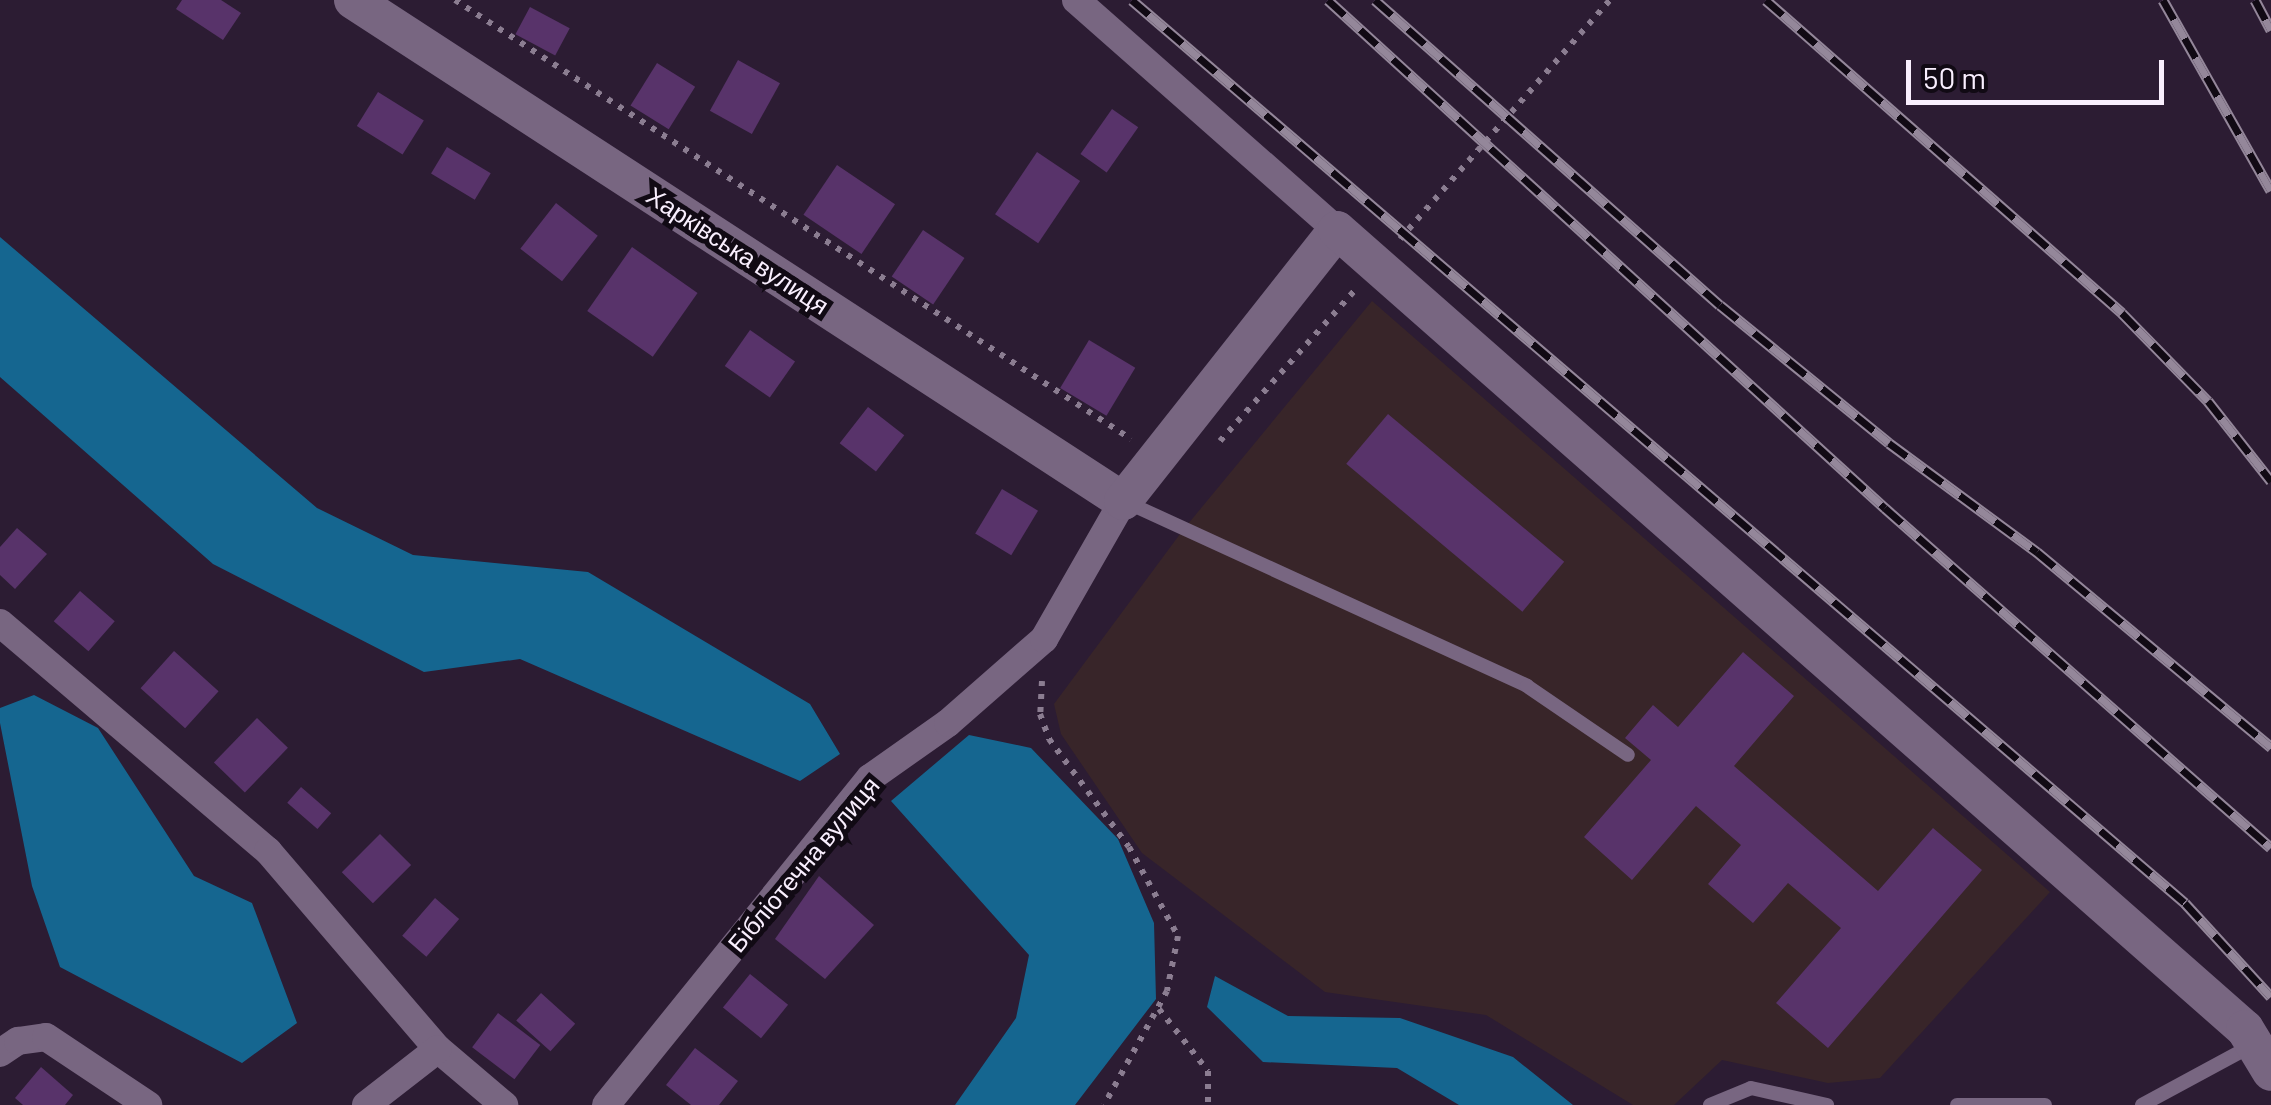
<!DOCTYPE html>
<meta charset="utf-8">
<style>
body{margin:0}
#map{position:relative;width:2271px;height:1105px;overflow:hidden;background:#2c1c33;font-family:Barlow,sans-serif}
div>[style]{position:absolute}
.industrial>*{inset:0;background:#382529}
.water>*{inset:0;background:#156690}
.building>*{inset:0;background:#58336a;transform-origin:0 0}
.path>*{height:6px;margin-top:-3px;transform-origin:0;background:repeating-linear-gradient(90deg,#8b7d91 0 5px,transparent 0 13px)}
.lane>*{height:14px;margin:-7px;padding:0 7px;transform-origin:7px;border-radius:7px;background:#786681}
.street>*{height:28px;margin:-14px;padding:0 14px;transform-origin:14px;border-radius:14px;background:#786681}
.secondary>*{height:38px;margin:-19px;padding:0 19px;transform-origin:19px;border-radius:19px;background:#786681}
.rail>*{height:11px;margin-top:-5.5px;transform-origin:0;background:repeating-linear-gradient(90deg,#110a14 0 22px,#94879a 0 44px);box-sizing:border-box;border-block:2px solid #94879a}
span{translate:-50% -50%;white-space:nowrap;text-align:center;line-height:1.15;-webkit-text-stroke:10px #110a14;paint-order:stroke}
.street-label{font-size:25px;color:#f9effe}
.scale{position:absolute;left:1906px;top:60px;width:258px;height:45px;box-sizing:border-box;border:5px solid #f9effe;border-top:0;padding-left:12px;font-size:30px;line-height:35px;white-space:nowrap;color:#f9effe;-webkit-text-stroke:8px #110a14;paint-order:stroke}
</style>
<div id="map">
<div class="industrial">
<i style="clip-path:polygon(1372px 301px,2050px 892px,1880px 1078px,1828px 1083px,1722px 1060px,1674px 1105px,1633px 1105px,1486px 1015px,1325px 992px,1142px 853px,1061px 734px,1054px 704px,1183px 530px)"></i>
</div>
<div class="water">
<i style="clip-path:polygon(0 237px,317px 508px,413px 555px,588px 572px,810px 704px,840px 754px,800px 781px,520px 659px,424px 672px,213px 564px,0 377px)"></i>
<i style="clip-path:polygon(34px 695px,98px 728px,194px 876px,252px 903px,297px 1023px,242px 1063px,60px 967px,32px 886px,0 723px,0 708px)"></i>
<i style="clip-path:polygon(969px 735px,1031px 748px,1118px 839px,1154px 923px,1156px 999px,1075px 1105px,955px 1105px,1016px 1018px,1029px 955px,891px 801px)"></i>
<i style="clip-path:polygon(1215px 976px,1288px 1016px,1400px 1018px,1513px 1057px,1573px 1105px,1459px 1105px,1397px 1068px,1263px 1062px,1207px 1007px)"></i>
</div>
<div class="building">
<i style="clip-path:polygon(182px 0,221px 0,241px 13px,223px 40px,176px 9px)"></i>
<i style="left:530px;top:7px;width:45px;height:31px;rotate:28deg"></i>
<i style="left:738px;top:60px;width:48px;height:58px;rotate:29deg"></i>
<i style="left:657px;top:63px;width:45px;height:50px;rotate:32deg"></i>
<i style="left:378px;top:92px;width:54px;height:40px;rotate:32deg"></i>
<i style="left:1112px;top:109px;width:32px;height:55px;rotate:35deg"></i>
<i style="left:447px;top:147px;width:51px;height:31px;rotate:31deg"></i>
<i style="left:1037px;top:152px;width:52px;height:75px;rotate:34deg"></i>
<i style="left:837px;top:165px;width:70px;height:60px;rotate:34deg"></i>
<i style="left:556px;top:203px;width:53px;height:58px;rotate:38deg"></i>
<i style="left:923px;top:230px;width:50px;height:56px;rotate:34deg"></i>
<i style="left:632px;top:247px;width:80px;height:78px;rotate:35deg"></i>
<i style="left:750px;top:330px;width:55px;height:44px;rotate:35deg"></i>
<i style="left:1089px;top:340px;width:54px;height:56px;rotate:31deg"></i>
<i style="left:868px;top:407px;width:46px;height:46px;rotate:38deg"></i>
<i style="left:1388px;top:414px;width:230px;height:65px;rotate:40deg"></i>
<i style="left:1002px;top:489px;width:42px;height:52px;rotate:31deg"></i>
<i style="clip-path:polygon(17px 528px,47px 554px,15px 589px,0 575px,0 547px)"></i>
<i style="left:80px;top:591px;width:46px;height:40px;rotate:41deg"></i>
<i style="left:174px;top:651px;width:60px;height:50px;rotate:42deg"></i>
<i style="clip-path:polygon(1743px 652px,1794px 696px,1734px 766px,1878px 891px,1933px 828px,1982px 870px,1828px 1048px,1776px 1003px,1841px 928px,1788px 883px,1753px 923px,1708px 884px,1741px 845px,1696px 806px,1632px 880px,1584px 837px,1651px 760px,1625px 738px,1653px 705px,1678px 727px)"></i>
<i style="left:257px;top:718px;width:43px;height:62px;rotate:44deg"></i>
<i style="left:301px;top:787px;width:40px;height:21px;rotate:41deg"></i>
<i style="left:380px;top:834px;width:44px;height:54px;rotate:45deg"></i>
<i style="clip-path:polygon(819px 876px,874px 925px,825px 979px,775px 939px)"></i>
<i style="left:435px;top:898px;width:32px;height:50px;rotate:41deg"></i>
<i style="left:750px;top:974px;width:49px;height:43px;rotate:39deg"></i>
<i style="left:541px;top:993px;width:46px;height:37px;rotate:42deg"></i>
<i style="left:498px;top:1013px;width:53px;height:43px;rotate:37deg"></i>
<i style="clip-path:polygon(695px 1048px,738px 1081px,719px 1105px,691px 1105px,666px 1085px)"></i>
<i style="clip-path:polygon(41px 1067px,73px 1095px,65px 1105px,23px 1105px,15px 1098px)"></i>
</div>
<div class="path">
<i style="left:455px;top:0;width:806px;rotate:33deg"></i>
<i style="left:1400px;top:239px;width:318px;rotate:-48.7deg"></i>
<i style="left:1220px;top:441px;width:203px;rotate:-48.2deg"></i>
<i style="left:1042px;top:681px;width:33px;rotate:93deg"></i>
<i style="left:1040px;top:714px;width:27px;rotate:70deg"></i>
<i style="left:1049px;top:739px;width:134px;rotate:53.5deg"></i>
<i style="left:1129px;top:847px;width:102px;rotate:61.2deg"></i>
<i style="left:1178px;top:936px;width:56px;rotate:101.3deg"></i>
<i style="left:1167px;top:991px;width:130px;rotate:118.9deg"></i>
<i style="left:1159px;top:1009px;width:79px;rotate:51.7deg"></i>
<i style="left:1208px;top:1071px;width:34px;rotate:90deg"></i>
</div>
<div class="lane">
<i style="left:1126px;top:502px;width:441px;rotate:24.6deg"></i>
<i style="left:1527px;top:686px;width:122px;rotate:34.3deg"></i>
<i style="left:1710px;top:1105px;width:44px;rotate:-22.5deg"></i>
<i style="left:1751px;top:1088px;width:78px;rotate:12.6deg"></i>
<i style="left:1957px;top:1105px;width:88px"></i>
<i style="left:2142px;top:1105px;width:124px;rotate:-28.4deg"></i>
</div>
<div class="street">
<i style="left:1076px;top:0;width:348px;rotate:41.4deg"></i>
<i style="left:0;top:623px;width:352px;rotate:40.4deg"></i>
<i style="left:268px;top:851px;width:261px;rotate:49.4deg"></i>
<i style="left:438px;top:1049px;width:87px;rotate:40.3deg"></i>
<i style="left:0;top:1053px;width:22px;rotate:-34deg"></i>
<i style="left:18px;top:1041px;width:28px;rotate:-8deg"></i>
<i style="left:46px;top:1037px;width:123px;rotate:33.7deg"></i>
<i style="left:366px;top:1105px;width:91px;rotate:-37.9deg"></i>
<i style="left:606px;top:1105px;width:420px;rotate:-51.1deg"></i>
<i style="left:870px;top:778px;width:95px;rotate:-35.2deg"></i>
<i style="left:948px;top:723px;width:128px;rotate:-41.2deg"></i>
<i style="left:1044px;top:639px;width:159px;rotate:-60.2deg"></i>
</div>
<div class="secondary">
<i style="left:353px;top:0;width:919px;rotate:33.05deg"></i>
<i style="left:1123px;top:501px;width:345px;rotate:-51.7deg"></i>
<i style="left:1337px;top:230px;width:1209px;rotate:41.35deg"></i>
<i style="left:2245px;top:1029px;width:50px;rotate:58.8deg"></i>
</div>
<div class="rail">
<i style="left:1132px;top:0;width:1387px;rotate:40.61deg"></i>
<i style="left:2185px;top:903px;width:127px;rotate:47.5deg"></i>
<i style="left:1328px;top:0;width:754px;rotate:42.37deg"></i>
<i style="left:1885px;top:508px;width:514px;rotate:41.37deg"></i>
<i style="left:1375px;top:0;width:460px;rotate:41.5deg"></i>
<i style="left:1720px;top:305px;width:218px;rotate:39.2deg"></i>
<i style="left:1889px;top:443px;width:184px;rotate:36.4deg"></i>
<i style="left:2037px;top:552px;width:305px;rotate:39.8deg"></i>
<i style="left:1766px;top:0;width:474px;rotate:41.3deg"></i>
<i style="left:2122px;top:313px;width:123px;rotate:45.7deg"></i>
<i style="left:2208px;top:401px;width:102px;rotate:51.8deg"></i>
<i style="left:2163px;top:0;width:219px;rotate:60.5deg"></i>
<i style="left:2255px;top:0;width:34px;rotate:62deg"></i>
</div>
<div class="street-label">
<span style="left:738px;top:250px;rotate:33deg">Харківська вулиця</span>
<span style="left:803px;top:864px;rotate:-50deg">Бібліотечна вулиця</span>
</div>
<div class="scale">50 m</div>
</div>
